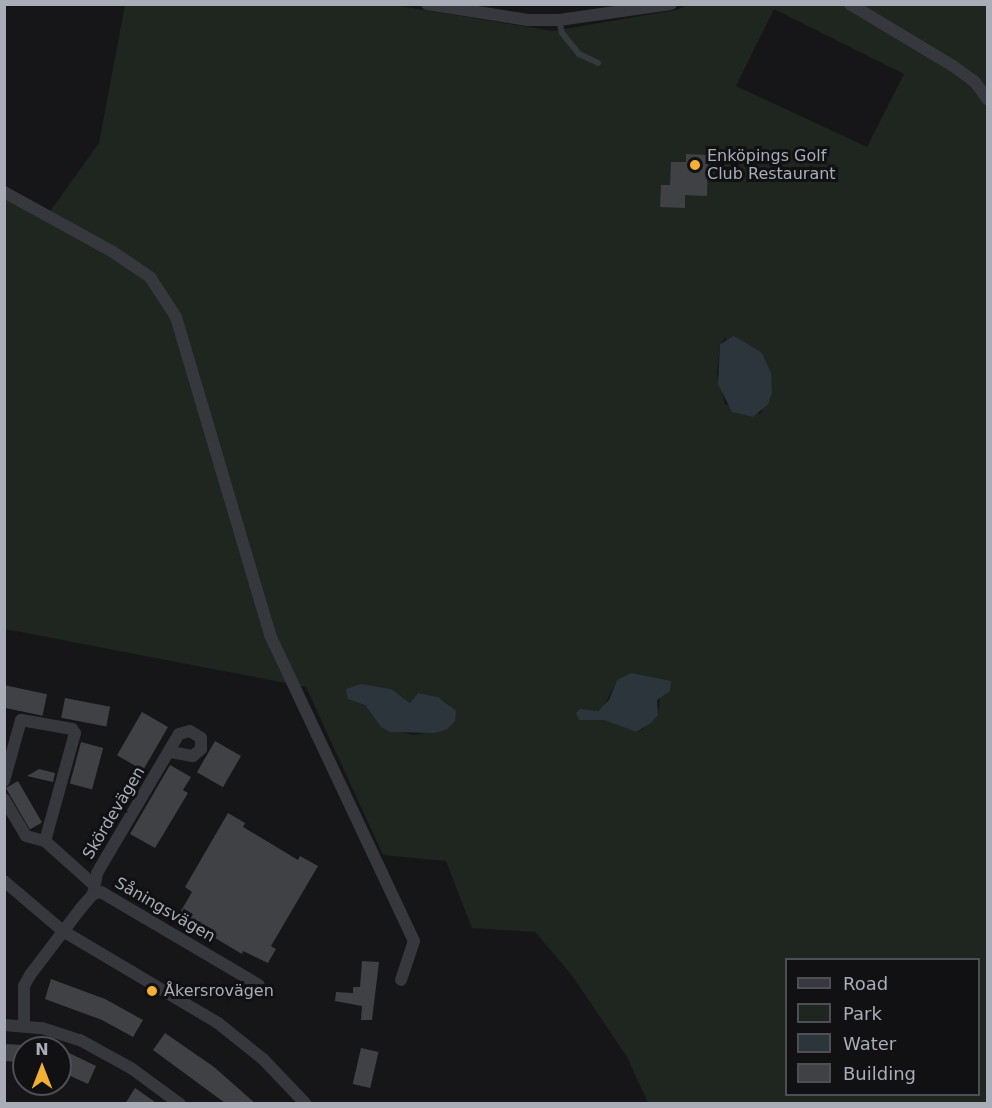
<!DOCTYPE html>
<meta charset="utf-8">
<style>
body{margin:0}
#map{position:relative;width:992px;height:1108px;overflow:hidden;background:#161618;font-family:"DejaVu Sans",sans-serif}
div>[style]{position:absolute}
.green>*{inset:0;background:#1e261f}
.water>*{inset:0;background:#2c353c}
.building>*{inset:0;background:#404145;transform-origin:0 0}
.service>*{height:6px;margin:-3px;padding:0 3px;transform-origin:3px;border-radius:3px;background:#37383d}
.minor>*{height:12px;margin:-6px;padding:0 6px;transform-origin:6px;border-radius:6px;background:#37383d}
.dots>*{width:16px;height:16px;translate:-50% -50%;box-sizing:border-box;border:3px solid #111113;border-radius:50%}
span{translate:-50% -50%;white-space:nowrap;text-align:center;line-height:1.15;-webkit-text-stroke:6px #111113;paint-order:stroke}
.poi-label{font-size:16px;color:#a8adb8}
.left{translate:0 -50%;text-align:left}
.street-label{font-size:16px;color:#a8adb8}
.frame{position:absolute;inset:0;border:6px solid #a8adb8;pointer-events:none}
.legend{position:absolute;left:785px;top:958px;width:195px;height:138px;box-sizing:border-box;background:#111113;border:2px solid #4d4f55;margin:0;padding:8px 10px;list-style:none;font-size:18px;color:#a8adb8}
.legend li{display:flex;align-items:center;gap:12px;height:30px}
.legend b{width:30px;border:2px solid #4d4f55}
.north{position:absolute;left:12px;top:1036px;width:60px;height:60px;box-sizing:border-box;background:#111113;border:2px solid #4d4f55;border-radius:50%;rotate:0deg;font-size:16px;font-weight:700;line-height:24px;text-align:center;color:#a8adb8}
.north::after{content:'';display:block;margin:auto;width:21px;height:27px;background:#f2b134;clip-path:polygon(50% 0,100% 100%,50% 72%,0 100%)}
</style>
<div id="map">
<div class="green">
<i style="clip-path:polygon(evenodd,125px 5px,394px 5px,553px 31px,676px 10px,688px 5px,987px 5px,987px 1103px,648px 1103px,627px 1057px,571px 974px,535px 932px,472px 928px,446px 861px,383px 855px,306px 687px,5px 629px,4px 197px,44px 220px,99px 143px,125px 5px,774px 9px,904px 74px,867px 147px,736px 86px,774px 9px,125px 5px,725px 338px,772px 393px,760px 414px,725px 404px,717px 374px,720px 344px,725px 338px,125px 5px,617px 680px,660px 696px,658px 715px,643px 729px,636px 732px,604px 720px,585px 720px,580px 709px,597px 711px,604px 706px,617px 680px,125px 5px,418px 693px,438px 697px,449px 705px,446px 730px,413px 735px,381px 727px,365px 705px,400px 695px,410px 703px,418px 693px,125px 5px,786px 960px,978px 960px,978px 1094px,786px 1094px,786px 960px)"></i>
</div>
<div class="water">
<i style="clip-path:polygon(734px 336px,762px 353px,771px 373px,772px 393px,768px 404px,753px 417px,732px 412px,718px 384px,720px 344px)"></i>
<i style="clip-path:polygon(631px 673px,671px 681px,670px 691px,657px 700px,658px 715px,651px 723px,636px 732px,604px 720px,579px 720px,576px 713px,580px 709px,598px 711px,609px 700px,617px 680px)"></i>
<i style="clip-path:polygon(361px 684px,391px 689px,410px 703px,418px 693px,438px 697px,456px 711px,455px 721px,446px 730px,434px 733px,390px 732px,381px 727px,365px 705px,348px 699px,346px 689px)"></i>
</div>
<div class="building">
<i style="clip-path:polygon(686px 154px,708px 155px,707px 196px,685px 195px,685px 208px,660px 207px,661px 185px,670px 185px,671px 162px,686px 162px)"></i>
<i style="left:4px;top:685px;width:44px;height:22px;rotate:12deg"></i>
<i style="left:65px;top:698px;width:46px;height:20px;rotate:11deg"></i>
<i style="left:142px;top:712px;width:30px;height:50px;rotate:30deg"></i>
<i style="left:215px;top:741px;width:30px;height:36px;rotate:30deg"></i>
<i style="left:81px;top:742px;width:23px;height:43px;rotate:15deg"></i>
<i style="clip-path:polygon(170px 765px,191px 777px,183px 790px,188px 793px,155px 848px,130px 834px)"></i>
<i style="clip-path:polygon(39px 769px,55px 773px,53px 782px,27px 776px)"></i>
<i style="left:18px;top:781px;width:48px;height:14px;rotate:60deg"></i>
<i style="clip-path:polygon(228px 813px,245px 823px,243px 827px,298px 860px,300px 856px,318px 866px,271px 946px,276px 949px,268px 963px,243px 951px,242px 954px,178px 916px,192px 892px,185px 887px)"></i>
<i style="clip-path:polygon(362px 961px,379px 962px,372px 1020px,361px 1020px,362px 1006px,335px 1001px,336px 992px,353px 993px,353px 987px,360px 987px)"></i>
<i style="clip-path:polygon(51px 979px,105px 999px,143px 1020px,133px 1037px,102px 1020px,45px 999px)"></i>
<i style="clip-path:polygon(165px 1033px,214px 1067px,256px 1104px,225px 1103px,153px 1050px)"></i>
<i style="left:4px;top:1044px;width:20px;height:17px;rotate:3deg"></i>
<i style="left:361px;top:1048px;width:18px;height:37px;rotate:13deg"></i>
<i style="clip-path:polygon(63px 1050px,96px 1066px,88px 1084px,66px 1074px,68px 1069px,60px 1066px)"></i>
<i style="clip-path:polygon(135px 1088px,158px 1104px,125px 1104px)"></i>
</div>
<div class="service">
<i style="left:559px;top:20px;width:13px;rotate:77deg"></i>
<i style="left:562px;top:33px;width:27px;rotate:51deg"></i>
<i style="left:579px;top:54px;width:21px;rotate:25deg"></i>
</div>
<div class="minor">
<i style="left:427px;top:4px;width:102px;rotate:9deg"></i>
<i style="left:528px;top:20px;width:31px"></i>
<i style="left:559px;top:20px;width:113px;rotate:-8.1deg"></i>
<i style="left:850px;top:4px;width:120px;rotate:31deg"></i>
<i style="left:953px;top:66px;width:27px;rotate:36deg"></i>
<i style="left:975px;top:82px;width:22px;rotate:54deg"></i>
<i style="left:4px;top:192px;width:124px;rotate:28.8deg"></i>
<i style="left:113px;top:252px;width:45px;rotate:34deg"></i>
<i style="left:150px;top:277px;width:48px;rotate:57deg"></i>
<i style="left:176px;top:317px;width:332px;rotate:73.5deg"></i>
<i style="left:270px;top:635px;width:338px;rotate:64.8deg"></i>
<i style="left:414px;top:941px;width:41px;rotate:108.4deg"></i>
<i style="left:4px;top:781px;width:63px;rotate:-74.4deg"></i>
<i style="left:21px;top:720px;width:52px;rotate:10deg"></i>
<i style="left:72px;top:729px;width:5px;rotate:53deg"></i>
<i style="left:75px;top:733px;width:112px;rotate:105.5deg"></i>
<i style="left:4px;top:799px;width:43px;rotate:59.3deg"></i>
<i style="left:26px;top:836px;width:20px;rotate:15deg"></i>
<i style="left:45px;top:841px;width:66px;rotate:41.9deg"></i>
<i style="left:4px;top:881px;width:77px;rotate:40.3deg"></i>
<i style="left:63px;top:931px;width:180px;rotate:30.7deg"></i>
<i style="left:218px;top:1023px;width:58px;rotate:38.7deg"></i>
<i style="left:263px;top:1059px;width:62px;rotate:46.3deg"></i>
<i style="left:93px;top:894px;width:21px;rotate:-79deg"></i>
<i style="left:97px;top:873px;width:161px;rotate:-59.5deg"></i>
<i style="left:179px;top:734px;width:11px;rotate:-15deg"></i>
<i style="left:190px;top:731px;width:13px;rotate:32deg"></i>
<i style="left:201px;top:738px;width:11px;rotate:90deg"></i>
<i style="left:201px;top:749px;width:11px;rotate:139deg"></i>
<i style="left:193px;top:756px;width:23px;rotate:-170deg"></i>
<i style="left:4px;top:1025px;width:38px;rotate:5deg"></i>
<i style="left:42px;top:1028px;width:40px;rotate:18deg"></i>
<i style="left:80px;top:1040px;width:58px;rotate:28.8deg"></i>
<i style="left:131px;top:1068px;width:61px;rotate:36.3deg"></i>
<i style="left:24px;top:1026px;width:40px;rotate:-90deg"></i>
<i style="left:24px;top:986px;width:13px;rotate:-61deg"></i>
<i style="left:30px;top:975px;width:84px;rotate:-52.7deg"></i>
<i style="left:81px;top:908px;width:18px;rotate:-49deg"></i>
<i style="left:93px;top:894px;width:8px;rotate:-14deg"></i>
<i style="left:101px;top:892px;width:183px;rotate:30.5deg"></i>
</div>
<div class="dots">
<i style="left:695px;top:165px;background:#f2b134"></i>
<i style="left:152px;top:991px;background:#f2b134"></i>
</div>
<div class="poi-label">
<span class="left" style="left:707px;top:165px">Enköpings Golf<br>Club Restaurant</span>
<span class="left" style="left:164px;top:991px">Åkersrovägen</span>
</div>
<div class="street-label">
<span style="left:114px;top:813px;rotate:-59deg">Skördevägen</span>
<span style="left:165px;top:910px;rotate:30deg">Såningsvägen</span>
</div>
<div class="frame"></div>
<ul class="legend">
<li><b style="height:8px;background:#37383d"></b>Road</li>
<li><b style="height:16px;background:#1e261f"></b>Park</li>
<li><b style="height:16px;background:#2c353c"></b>Water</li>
<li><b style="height:16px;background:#404145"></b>Building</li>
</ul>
<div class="north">N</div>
</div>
